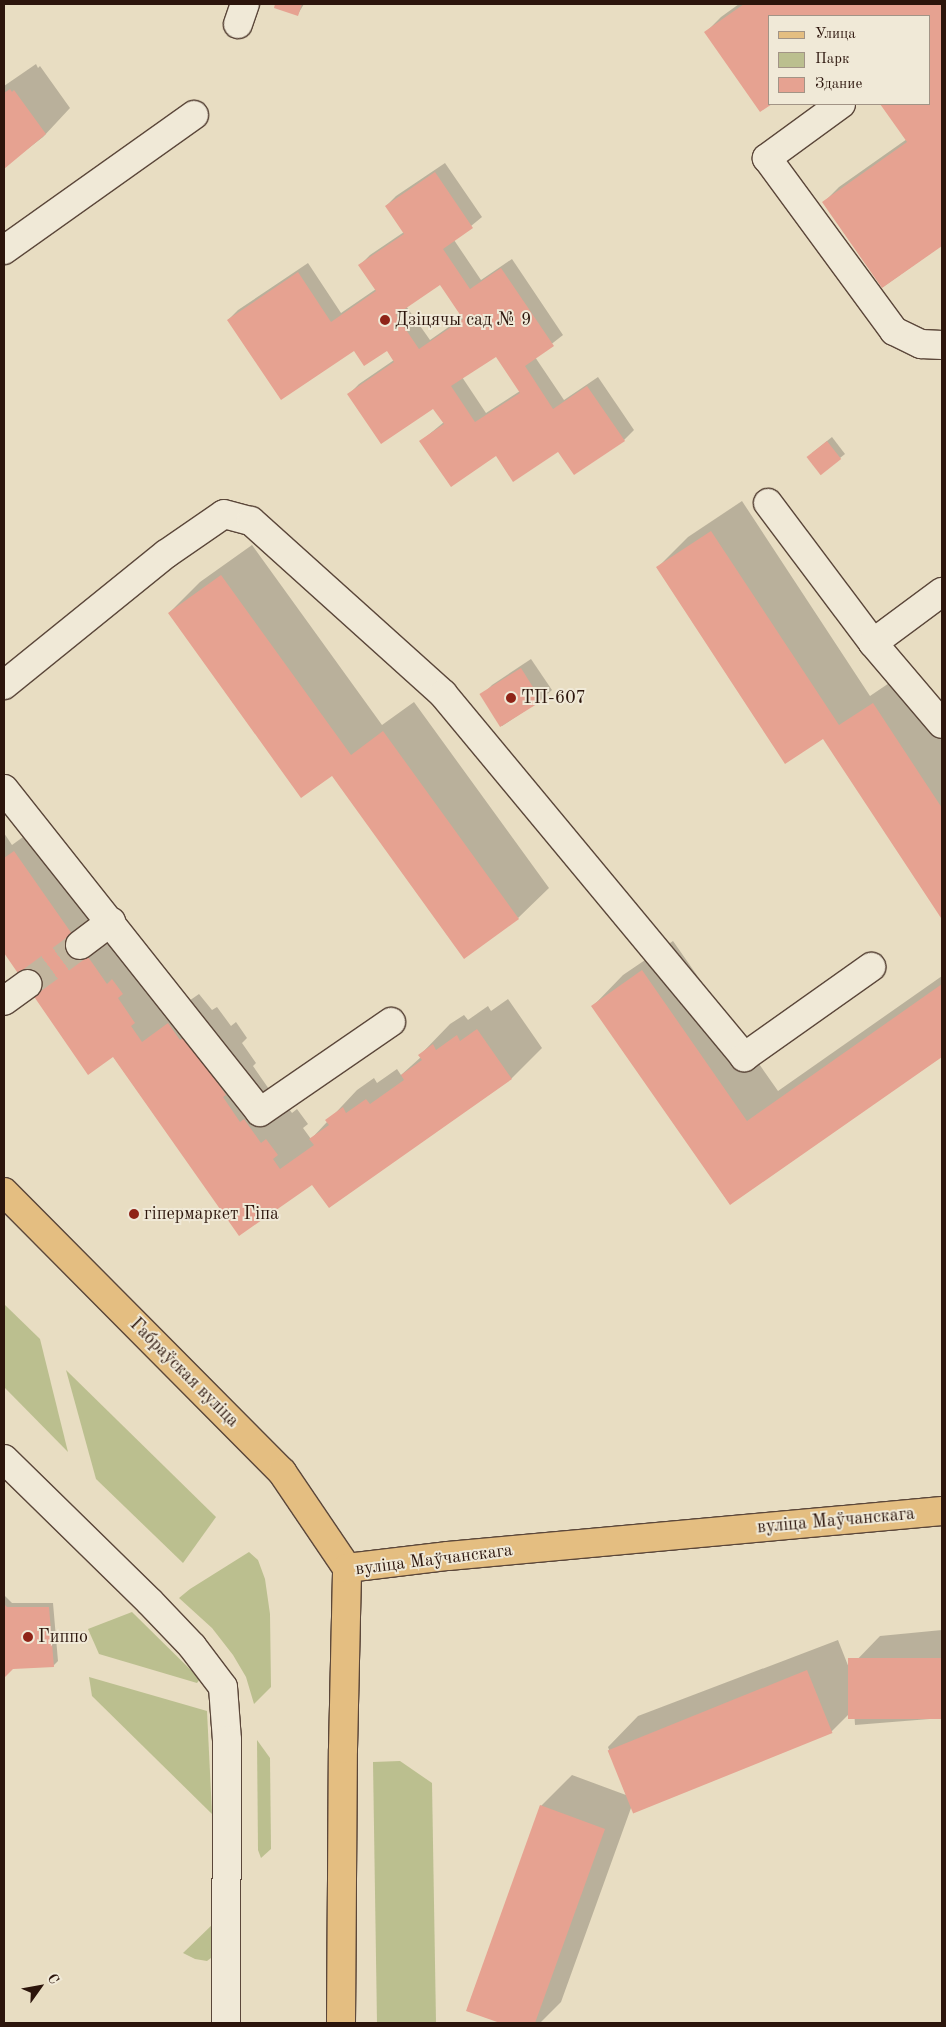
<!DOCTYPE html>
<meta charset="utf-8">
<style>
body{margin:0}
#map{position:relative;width:946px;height:2027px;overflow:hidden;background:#e8ddc2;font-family:"Old Standard TT",serif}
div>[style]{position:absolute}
.green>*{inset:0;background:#bbbf8f}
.shadow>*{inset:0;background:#0003}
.building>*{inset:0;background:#e6a291;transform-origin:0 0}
.minor-tunnel>*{height:28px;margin-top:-14px;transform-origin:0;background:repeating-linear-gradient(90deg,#c2b59e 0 28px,transparent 0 42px)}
.roads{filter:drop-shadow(1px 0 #5b473a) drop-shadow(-1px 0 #5b473a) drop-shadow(0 1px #5b473a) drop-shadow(0 -1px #5b473a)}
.minor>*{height:28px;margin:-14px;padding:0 14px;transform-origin:14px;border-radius:14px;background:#f0e9d7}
.major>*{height:28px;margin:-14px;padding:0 14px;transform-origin:14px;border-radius:14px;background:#e4be81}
.dots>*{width:14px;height:14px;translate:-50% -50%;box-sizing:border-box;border:2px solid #f0e9d7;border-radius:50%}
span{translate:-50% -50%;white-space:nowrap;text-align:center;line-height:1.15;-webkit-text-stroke:4px #f0e9d7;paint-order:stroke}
.poi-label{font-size:18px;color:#2c150c}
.left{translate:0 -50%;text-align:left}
.street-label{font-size:18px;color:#2c150c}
.frame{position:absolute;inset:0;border:5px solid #2c150c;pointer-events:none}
.legend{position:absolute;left:768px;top:15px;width:162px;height:90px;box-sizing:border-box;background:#f0e9d7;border:1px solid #a29486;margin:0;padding:6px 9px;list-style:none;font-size:15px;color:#2c150c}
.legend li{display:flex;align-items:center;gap:10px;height:25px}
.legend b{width:25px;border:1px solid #a29486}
.north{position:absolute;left:15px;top:1962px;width:50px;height:50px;-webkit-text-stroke:4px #f0e9d7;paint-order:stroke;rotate:58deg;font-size:14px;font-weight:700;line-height:20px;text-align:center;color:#2c150c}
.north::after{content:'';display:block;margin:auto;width:18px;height:22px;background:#2c150c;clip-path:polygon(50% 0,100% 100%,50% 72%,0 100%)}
</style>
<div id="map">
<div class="green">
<i style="clip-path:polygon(4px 1304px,40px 1339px,68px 1452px,4px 1387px)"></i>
<i style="clip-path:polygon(66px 1370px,216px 1517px,183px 1563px,96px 1479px)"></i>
<i style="clip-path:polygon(249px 1552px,258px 1560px,265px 1579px,270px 1614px,271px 1687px,254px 1704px,246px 1677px,233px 1655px,212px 1628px,179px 1598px,190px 1589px)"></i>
<i style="clip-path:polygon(132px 1612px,200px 1679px,197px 1683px,99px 1654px,88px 1629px)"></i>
<i style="clip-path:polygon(89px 1677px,207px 1711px,212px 1814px,92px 1696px)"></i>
<i style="clip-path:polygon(257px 1740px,270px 1758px,271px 1849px,261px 1858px,258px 1850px)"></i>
<i style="clip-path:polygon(400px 1761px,432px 1783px,436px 2023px,377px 2023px,373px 1762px)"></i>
<i style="clip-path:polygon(215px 1922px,215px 1955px,207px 1961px,195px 1959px,183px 1953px)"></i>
</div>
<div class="shadow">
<i style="clip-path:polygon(276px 4px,304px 4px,298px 14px,275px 7px)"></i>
<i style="clip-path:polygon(739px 4px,942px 4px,942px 245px,883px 287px,824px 202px,839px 187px,907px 139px,881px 104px,930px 104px,930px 16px,770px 16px,706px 32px,721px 17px)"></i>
<i style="clip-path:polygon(36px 64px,38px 68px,40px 66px,70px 108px,43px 137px,4px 167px,4px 86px)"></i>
<i style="clip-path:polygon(evenodd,445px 163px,482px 217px,454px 240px,481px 280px,512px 259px,563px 335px,535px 357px,564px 400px,598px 377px,634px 430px,624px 440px,559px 450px,496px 455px,421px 441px,444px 422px,434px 407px,349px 394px,359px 384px,394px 360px,387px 349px,354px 349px,228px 320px,238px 310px,308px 263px,341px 313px,376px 289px,360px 265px,370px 255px,404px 232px,386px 206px,396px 196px,445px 163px,440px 283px,463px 317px,430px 340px,406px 306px,440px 283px,445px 163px,496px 355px,520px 391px,486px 413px,462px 377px,496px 355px)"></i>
<i style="clip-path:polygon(832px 437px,845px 454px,840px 458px,812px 453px)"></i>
<i style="clip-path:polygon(742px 501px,870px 696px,904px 673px,942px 731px,941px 916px,824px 737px,657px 568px,688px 537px)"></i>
<i style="clip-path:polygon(252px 545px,382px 725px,414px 702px,549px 888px,518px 918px,332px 774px,169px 613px,200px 582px)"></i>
<i style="clip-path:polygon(531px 659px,552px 690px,541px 700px,502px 726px,482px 695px,492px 685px)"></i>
<i style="clip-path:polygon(45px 821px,173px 1012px,199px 994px,212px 1010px,217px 1007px,231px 1026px,236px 1022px,247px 1038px,242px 1043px,256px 1063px,253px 1066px,271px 1092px,275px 1090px,292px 1113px,297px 1109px,308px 1124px,303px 1128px,311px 1139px,357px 1090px,374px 1078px,377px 1083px,397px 1069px,401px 1075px,421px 1057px,420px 1055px,450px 1024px,464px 1015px,468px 1020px,488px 1006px,491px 1011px,508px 999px,542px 1048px,512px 1078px,329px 1207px,313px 1183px,239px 1234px,113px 1056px,28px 983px,4px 951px,4px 833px,12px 845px)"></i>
<i style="clip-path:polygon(673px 941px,778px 1091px,942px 976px,942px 1056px,730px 1204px,593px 1006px,623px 975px)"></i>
<i style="clip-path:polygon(4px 1595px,12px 1603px,53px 1603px,58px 1661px,53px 1666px,12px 1668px,4px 1676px)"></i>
<i style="clip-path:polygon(942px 1630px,942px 1718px,855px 1725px,854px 1709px,831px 1732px,631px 1808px,561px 2002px,540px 2023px,504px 2023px,467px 2010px,541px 1806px,572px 1775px,626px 1795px,608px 1747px,638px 1716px,838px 1640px,849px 1668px,880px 1636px)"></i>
</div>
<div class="building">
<i style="clip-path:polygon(275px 4px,302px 4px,298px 16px,274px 8px)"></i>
<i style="clip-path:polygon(744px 4px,942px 4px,942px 246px,882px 288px,822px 202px,907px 142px,880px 104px,930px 104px,930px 16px,770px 16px,770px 104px,772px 104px,760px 112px,704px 32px)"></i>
<i style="clip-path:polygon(10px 89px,12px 92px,14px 90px,46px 134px,4px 169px,4px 93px)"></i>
<i style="clip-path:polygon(evenodd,435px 172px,473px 228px,443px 249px,470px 289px,501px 268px,554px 346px,525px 366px,553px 409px,587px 386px,625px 441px,574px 475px,558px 452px,513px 482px,496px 456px,451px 487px,419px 441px,444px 424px,433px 409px,381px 444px,347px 394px,394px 362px,387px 351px,364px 366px,354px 351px,281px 400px,227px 320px,298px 272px,331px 322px,376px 291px,358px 265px,404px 234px,385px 206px,435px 172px,440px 285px,463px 319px,419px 349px,396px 315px,440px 285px,435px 172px,496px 357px,520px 393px,475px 422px,451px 386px,496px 357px)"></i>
<i style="left:827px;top:441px;width:23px;height:26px;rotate:52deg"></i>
<i style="clip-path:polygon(711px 531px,839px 725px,873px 703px,942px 808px,941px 918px,823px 739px,785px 764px,656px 567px)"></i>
<i style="clip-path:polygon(221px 575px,351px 755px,383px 731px,519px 919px,464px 959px,332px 776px,301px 798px,168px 613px)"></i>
<i style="left:521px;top:668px;width:39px;height:49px;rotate:58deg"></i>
<i style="clip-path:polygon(14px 851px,107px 984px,112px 979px,123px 994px,118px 998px,135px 1023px,131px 1026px,142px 1042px,168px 1023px,180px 1040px,186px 1036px,226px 1095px,223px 1097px,240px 1122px,244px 1119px,261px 1143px,266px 1139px,278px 1155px,273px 1159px,280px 1169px,314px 1145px,309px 1139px,329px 1125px,325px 1120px,343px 1107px,346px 1113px,366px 1099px,370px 1104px,404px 1080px,401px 1075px,422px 1060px,418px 1055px,433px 1044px,436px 1050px,457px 1035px,460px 1041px,477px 1029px,512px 1079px,329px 1208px,312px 1185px,239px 1236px,113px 1057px,88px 1075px,4px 953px,4px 858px)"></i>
<i style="clip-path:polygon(642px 970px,747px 1121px,942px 984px,942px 1057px,730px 1205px,591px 1006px)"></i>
<i style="clip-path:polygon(4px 1604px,7px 1607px,49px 1607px,54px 1667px,13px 1669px,4px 1678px)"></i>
<i style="left:942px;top:1658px;width:61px;height:94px;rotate:90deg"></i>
<i style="left:807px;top:1670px;width:68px;height:215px;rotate:68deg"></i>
<i style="clip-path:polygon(540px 1805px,605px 1829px,535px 2023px,500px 2023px,466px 2011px)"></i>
</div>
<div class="minor-tunnel">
<i style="left:27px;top:984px;width:66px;rotate:-36.3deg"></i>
</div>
<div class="roads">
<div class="minor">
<i style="left:238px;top:24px;width:21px;rotate:-71deg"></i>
<i style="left:841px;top:104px;width:92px;rotate:143.9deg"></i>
<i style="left:767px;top:158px;width:215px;rotate:53.7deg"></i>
<i style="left:894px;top:331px;width:30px;rotate:26deg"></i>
<i style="left:921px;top:344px;width:21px;rotate:3deg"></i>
<i style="left:4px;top:250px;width:233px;rotate:-35.4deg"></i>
<i style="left:768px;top:503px;width:175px;rotate:53.1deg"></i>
<i style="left:873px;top:643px;width:106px;rotate:49.6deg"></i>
<i style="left:873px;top:643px;width:86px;rotate:-36.5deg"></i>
<i style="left:4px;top:685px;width:208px;rotate:-39deg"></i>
<i style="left:166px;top:554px;width:70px;rotate:-34.6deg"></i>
<i style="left:224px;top:514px;width:28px;rotate:15deg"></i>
<i style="left:251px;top:521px;width:258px;rotate:42deg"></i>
<i style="left:443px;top:694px;width:472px;rotate:50.3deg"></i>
<i style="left:744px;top:1057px;width:156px;rotate:-35.3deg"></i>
<i style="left:4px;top:789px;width:412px;rotate:51.6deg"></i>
<i style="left:260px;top:1112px;width:159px;rotate:-34.5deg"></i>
<i style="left:80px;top:945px;width:39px;rotate:-37deg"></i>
<i style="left:4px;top:1001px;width:29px;rotate:-36deg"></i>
<i style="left:4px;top:1459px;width:204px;rotate:44.4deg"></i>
<i style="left:150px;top:1602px;width:61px;rotate:46.3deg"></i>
<i style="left:192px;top:1646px;width:51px;rotate:52.9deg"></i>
<i style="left:223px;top:1687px;width:53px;rotate:85.7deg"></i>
<i style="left:227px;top:1740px;width:283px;rotate:90.2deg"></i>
</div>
<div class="major">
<i style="left:4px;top:1192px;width:395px;rotate:45.2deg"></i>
<i style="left:282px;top:1472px;width:116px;rotate:55.9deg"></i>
<i style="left:341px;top:2023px;width:274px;rotate:-89.6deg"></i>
<i style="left:343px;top:1749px;width:181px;rotate:-88.7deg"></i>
<i style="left:347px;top:1568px;width:102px;rotate:-6.8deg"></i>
<i style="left:448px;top:1556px;width:496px;rotate:-5.2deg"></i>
</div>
</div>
<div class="dots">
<i style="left:385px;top:320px;background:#8f2418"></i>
<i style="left:511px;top:698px;background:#8f2418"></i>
<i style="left:134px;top:1214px;background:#8f2418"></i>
<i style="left:28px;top:1637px;background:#8f2418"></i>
</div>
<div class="poi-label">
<span class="left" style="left:395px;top:320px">Дзіцячы сад № 9</span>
<span class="left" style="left:521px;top:698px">ТП-607</span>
<span class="left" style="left:144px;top:1214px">гіпермаркет Гіпа</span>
<span class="left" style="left:38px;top:1637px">Гиппо</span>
</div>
<div class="street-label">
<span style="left:184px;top:1373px;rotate:45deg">Габраўская вуліца</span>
<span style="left:836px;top:1521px;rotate:-5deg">вуліца Маўчанскага</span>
<span style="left:434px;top:1560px;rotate:-7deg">вуліца Маўчанскага</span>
</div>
<div class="frame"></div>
<ul class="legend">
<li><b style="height:6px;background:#e4be81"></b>Улица</li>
<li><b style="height:14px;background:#bbbf8f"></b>Парк</li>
<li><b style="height:14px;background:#e6a291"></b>Здание</li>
</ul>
<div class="north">С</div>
</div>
